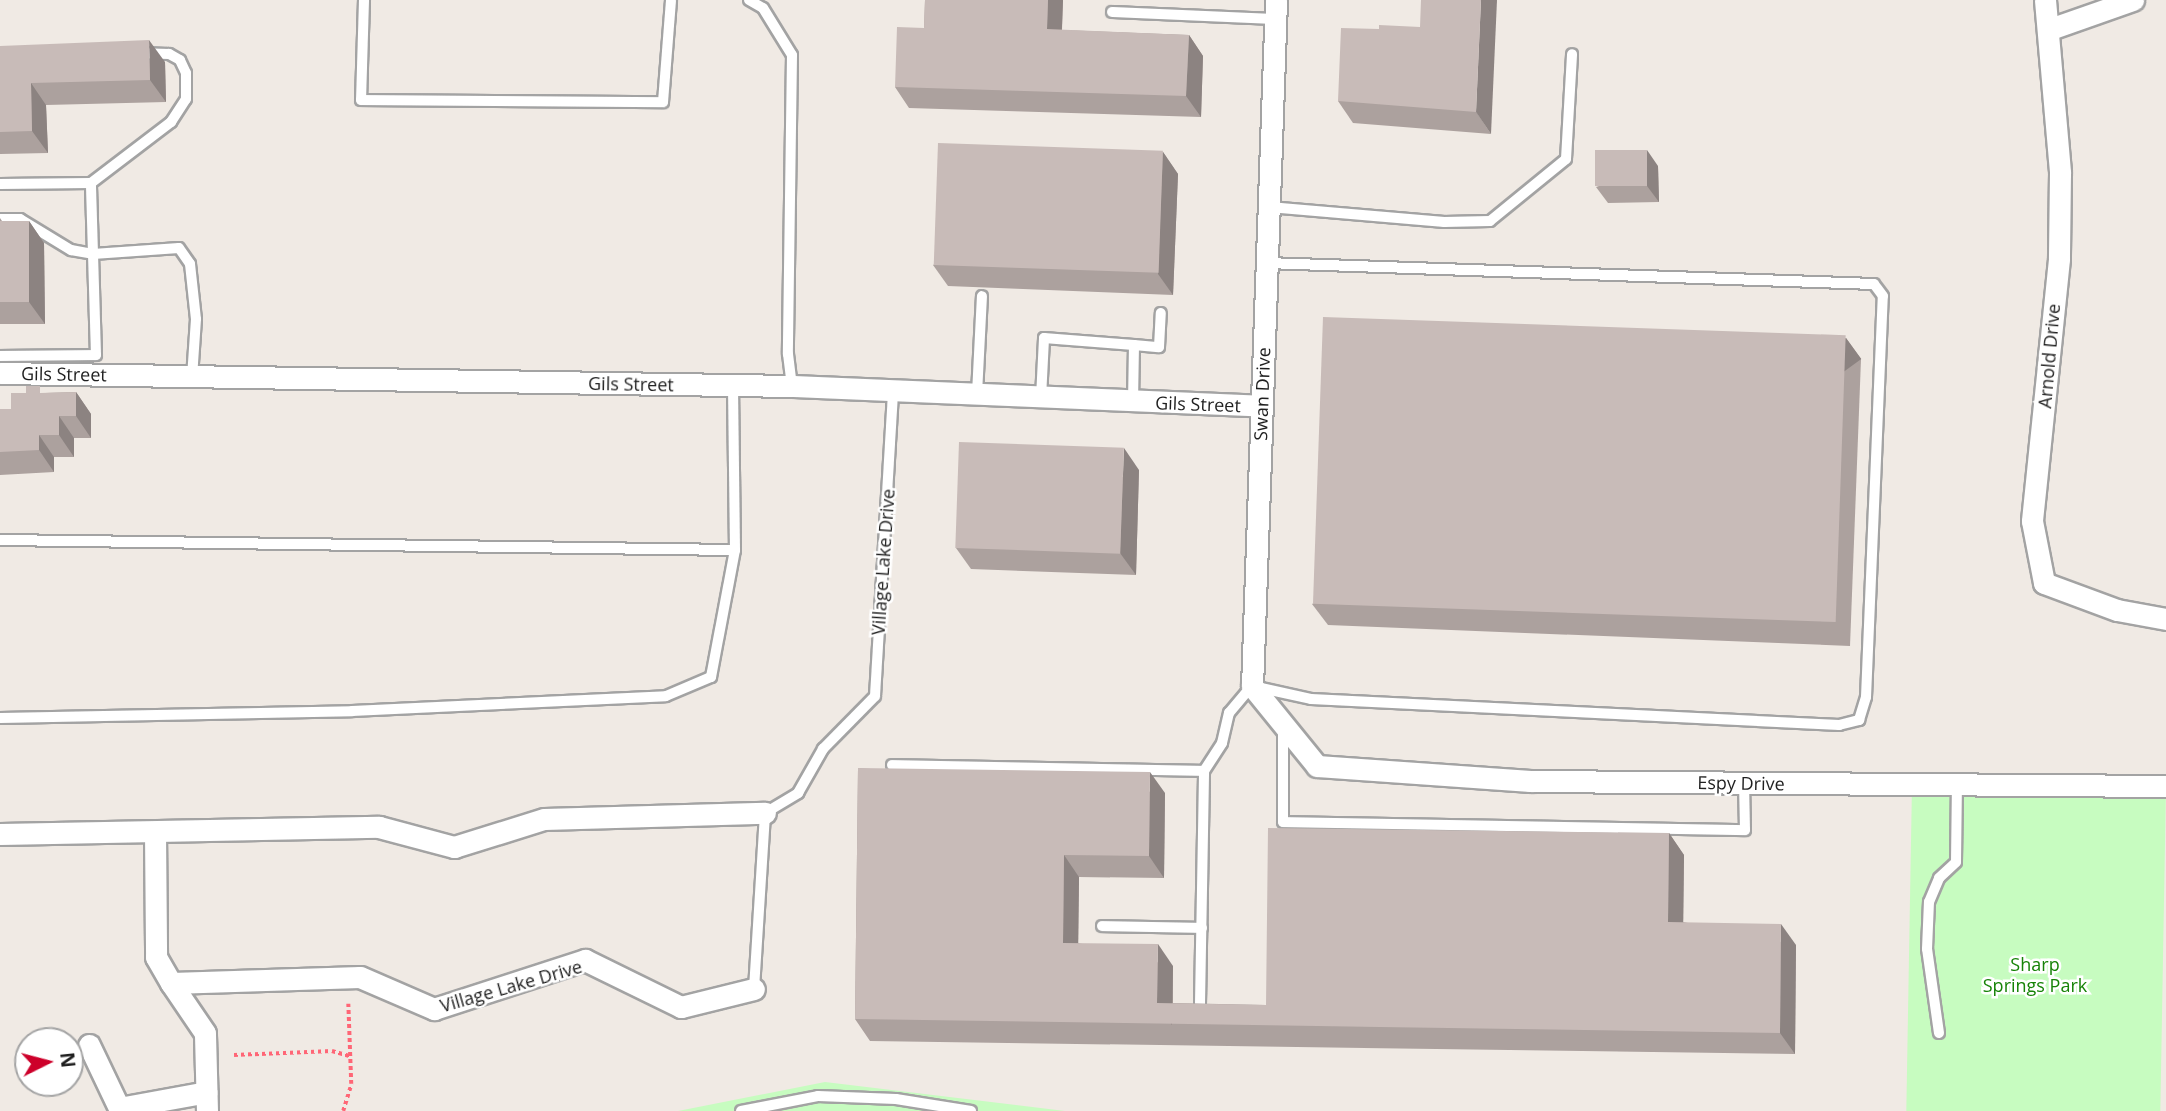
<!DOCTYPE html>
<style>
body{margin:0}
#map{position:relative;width:2166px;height:1111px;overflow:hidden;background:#f0eae4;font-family:"Open Sans",sans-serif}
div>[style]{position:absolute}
.park>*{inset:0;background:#c7fcc0;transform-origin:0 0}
.path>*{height:3.5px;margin-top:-1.75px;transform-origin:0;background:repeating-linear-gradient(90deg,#ff6676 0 3.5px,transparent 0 7px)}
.roads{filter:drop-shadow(2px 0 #a3a3a3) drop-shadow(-2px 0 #a3a3a3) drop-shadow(0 2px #a3a3a3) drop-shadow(0 -2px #a3a3a3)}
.lane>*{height:10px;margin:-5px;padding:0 5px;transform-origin:5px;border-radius:5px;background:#fff}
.street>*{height:21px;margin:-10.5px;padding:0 10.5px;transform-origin:10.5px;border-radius:10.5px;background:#fff}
.wall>*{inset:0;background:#aca19e}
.shaded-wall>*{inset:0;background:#8c8381;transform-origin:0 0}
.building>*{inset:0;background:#c8bbb8;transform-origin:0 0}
span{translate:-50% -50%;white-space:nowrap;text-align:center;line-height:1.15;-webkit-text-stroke:5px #fff;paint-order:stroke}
.street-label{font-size:18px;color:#1f1f1f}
.park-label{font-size:18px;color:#168307}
.north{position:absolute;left:14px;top:1027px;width:70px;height:70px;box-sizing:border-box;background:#fff;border:2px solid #a5a5a5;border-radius:50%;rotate:84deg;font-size:19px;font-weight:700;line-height:28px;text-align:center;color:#1f1f1f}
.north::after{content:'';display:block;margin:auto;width:24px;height:32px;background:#cd002a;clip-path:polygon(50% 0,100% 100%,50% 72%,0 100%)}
</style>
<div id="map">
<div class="park">
<i style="left:1912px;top:784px;width:254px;height:327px;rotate:1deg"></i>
<i style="clip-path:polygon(825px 1082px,1065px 1111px,678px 1111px)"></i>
</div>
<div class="path">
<i style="left:234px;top:1055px;width:98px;rotate:-2.3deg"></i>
<i style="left:332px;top:1051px;width:19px;rotate:16deg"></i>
<i style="left:343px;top:1111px;width:28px;rotate:-73deg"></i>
<i style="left:351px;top:1084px;width:80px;rotate:-92.1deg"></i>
</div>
<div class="roads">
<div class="lane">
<i style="left:364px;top:0;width:100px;rotate:91.7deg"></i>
<i style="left:361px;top:100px;width:302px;rotate:0.4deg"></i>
<i style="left:663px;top:102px;width:102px;rotate:-85.5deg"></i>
<i style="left:749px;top:0;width:16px;rotate:30deg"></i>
<i style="left:763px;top:8px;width:55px;rotate:58.3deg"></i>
<i style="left:792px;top:55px;width:299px;rotate:90.8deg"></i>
<i style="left:788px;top:354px;width:32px;rotate:83deg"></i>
<i style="left:1112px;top:12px;width:163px;rotate:2.5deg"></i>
<i style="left:0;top:184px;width:91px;rotate:-0.6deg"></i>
<i style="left:91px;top:183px;width:101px;rotate:-37.3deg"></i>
<i style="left:171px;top:122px;width:27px;rotate:-57deg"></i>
<i style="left:186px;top:99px;width:26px;rotate:-90deg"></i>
<i style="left:186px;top:73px;width:14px;rotate:-115deg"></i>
<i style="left:180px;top:60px;width:13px;rotate:-151deg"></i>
<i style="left:169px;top:54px;width:24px;rotate:-178deg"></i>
<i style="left:1269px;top:207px;width:176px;rotate:4.9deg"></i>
<i style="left:1444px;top:222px;width:46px;rotate:-1.2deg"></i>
<i style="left:1490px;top:221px;width:98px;rotate:-39.2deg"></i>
<i style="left:1566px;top:159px;width:105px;rotate:-86.7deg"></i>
<i style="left:0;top:219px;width:20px"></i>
<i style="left:20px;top:219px;width:60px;rotate:31.3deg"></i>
<i style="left:71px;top:250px;width:22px;rotate:10deg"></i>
<i style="left:93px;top:254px;width:86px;rotate:-4deg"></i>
<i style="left:179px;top:248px;width:19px;rotate:55deg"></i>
<i style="left:190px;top:264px;width:55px;rotate:83.8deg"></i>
<i style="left:196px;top:319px;width:58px;rotate:93.9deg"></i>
<i style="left:1134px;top:345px;width:25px;rotate:5deg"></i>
<i style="left:1159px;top:347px;width:34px;rotate:-87deg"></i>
<i style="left:0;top:356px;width:96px;rotate:-0.6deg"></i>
<i style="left:96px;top:355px;width:172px;rotate:-91.7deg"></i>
<i style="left:977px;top:394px;width:98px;rotate:-87.1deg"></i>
<i style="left:1041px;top:398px;width:60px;rotate:-87.1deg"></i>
<i style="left:1044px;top:338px;width:90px;rotate:4.4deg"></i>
<i style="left:1134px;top:345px;width:56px;rotate:91deg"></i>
<i style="left:0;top:540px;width:735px;rotate:0.78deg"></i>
<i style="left:0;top:718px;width:352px;rotate:-1.1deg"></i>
<i style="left:352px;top:711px;width:314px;rotate:-2.7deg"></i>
<i style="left:666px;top:696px;width:49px;rotate:-22.9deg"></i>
<i style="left:711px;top:677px;width:129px;rotate:-79.3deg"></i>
<i style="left:735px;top:550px;width:165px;rotate:-90.7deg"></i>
<i style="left:1283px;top:730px;width:92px;rotate:90deg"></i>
<i style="left:1283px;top:822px;width:462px;rotate:1deg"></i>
<i style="left:1745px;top:830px;width:47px;rotate:-91.2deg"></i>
<i style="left:892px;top:765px;width:312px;rotate:1.1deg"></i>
<i style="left:1102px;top:926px;width:100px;rotate:1.1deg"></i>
<i style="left:754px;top:989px;width:176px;rotate:-86.4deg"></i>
<i style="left:765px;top:813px;width:39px;rotate:-31deg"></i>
<i style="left:798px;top:793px;width:51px;rotate:-60.4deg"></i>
<i style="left:823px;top:749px;width:74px;rotate:-45.5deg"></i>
<i style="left:875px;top:696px;width:307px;rotate:-86.6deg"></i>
<i style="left:1200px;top:1004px;width:233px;rotate:-89deg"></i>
<i style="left:1204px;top:771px;width:33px;rotate:-57deg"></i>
<i style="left:1222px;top:743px;width:31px;rotate:-77deg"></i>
<i style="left:1229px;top:713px;width:35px;rotate:-50deg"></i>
<i style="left:1252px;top:686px;width:60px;rotate:12.4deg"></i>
<i style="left:1311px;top:699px;width:529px;rotate:2.82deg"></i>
<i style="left:1839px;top:725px;width:21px;rotate:-14deg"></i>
<i style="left:1859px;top:720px;width:24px;rotate:-73deg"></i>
<i style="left:1866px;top:697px;width:401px;rotate:-87.6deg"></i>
<i style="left:1883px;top:296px;width:15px;rotate:-127deg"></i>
<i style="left:1874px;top:284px;width:608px;rotate:-178.02deg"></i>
<i style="left:1939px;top:1033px;width:85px;rotate:-98.1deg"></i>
<i style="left:1927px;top:949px;width:47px;rotate:-87.6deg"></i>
<i style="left:1929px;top:902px;width:26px;rotate:-67deg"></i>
<i style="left:1939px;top:878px;width:23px;rotate:-43deg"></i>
<i style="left:1956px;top:862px;width:77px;rotate:-89.3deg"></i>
<i style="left:741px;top:1111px;width:78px;rotate:-11deg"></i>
<i style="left:818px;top:1096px;width:78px;rotate:2.2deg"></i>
<i style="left:896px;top:1099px;width:76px;rotate:9.1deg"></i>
</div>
<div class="street">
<i style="left:1276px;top:0;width:686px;rotate:92deg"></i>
<i style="left:1252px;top:686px;width:103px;rotate:50.9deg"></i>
<i style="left:1317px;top:766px;width:214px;rotate:4deg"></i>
<i style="left:1530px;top:781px;width:636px;rotate:0.45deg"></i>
<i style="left:2045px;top:0;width:174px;rotate:85deg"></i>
<i style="left:2060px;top:173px;width:86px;rotate:90.7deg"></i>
<i style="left:2059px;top:259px;width:263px;rotate:95.9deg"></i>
<i style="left:2032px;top:521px;width:63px;rotate:79deg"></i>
<i style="left:2044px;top:583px;width:78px;rotate:20.3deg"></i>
<i style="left:2117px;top:610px;width:50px;rotate:10.4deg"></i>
<i style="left:2050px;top:29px;width:88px;rotate:-19.3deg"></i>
<i style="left:0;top:373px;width:792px;rotate:0.94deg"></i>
<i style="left:792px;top:386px;width:470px;rotate:2.4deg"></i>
<i style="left:155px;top:832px;width:125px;rotate:89.5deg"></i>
<i style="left:156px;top:957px;width:30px;rotate:60deg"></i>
<i style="left:0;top:834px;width:379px;rotate:-1.1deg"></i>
<i style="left:379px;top:827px;width:78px;rotate:14.9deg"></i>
<i style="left:454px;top:847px;width:94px;rotate:-17.3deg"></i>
<i style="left:544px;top:819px;width:221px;rotate:-1.6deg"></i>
<i style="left:89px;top:1045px;width:70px;rotate:64.5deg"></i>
<i style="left:119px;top:1108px;width:89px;rotate:-10.3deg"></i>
<i style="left:207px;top:1111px;width:78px;rotate:-91.5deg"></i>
<i style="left:205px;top:1033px;width:60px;rotate:-124.2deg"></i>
<i style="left:171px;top:983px;width:189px;rotate:-1.8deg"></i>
<i style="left:360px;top:977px;width:81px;rotate:23.4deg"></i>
<i style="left:434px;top:1009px;width:159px;rotate:-18deg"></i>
<i style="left:585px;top:960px;width:107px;rotate:26.1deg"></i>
<i style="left:681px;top:1007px;width:75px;rotate:-13.9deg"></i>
</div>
</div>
<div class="wall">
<i style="clip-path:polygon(925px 0,1063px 0,1062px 30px,1189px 35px,1203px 56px,1201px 117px,909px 108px,895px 87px,924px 28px)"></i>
<i style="clip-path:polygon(1420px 27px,1491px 134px,1353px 123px,1338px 101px,1379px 29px)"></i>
<i style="clip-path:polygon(0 46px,165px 62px,166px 102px,46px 105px,48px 153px,0 154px)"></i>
<i style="clip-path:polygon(1163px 152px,1178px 174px,1173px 295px,948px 286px,933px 265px)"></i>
<i style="clip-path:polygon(1658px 166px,1659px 202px,1608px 203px,1596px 187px)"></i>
<i style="clip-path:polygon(0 218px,2px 221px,29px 221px,44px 243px,45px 324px,0 324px)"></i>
<i style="clip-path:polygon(1846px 338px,1861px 359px,1850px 646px,1328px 625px,1312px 604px)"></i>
<i style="clip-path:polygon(76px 392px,91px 414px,91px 438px,74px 438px,74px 457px,54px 457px,54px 472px,0 475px,0 409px,11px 409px,45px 393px)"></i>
<i style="clip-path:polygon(1139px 470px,1136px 575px,971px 569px,956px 548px)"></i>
<i style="clip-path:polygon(858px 768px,1165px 793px,1164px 878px,1079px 877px,1078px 943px,1173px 966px,1173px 1003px,1266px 1005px,1669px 833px,1684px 855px,1683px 922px,1796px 945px,1795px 1054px,870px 1041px,855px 1019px)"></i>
</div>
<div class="shaded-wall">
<i style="clip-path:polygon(1048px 0,1063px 0,1061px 51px,1047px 29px)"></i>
<i style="clip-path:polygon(1481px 0,1497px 0,1491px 134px,1476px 112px)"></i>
<i style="clip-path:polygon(1189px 35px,1203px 56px,1201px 117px,1186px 96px)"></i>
<i style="clip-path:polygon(149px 40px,165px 62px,166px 102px,150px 80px)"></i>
<i style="clip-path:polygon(31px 83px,46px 105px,48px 153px,32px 131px)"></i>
<i style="clip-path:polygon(1647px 150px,1658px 166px,1659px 202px,1647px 186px)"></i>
<i style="clip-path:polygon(1163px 152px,1178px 174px,1173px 295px,1158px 274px)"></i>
<i style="clip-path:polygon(29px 221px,44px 243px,45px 324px,29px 302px)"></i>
<i style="left:1846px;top:338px;width:26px;height:286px;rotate:54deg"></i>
<i style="clip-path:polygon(76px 392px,91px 414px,91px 438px,76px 416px)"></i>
<i style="clip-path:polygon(59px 416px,74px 438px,74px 457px,59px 435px)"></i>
<i style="clip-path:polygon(39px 435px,54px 457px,54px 472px,39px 450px)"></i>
<i style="clip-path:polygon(1124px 448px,1139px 470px,1136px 575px,1120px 553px)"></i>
<i style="clip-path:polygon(1150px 772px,1165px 793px,1164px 878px,1149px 856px)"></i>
<i style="clip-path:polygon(1669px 833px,1684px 855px,1683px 944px,1668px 922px)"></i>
<i style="clip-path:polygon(1064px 855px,1079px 877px,1078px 964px,1063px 943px)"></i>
<i style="clip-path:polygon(1781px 924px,1796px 945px,1795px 1054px,1780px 1033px)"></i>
<i style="clip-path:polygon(1158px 944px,1173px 966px,1172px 1025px,1157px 1003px)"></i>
</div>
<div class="building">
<i style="clip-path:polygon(925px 0,1048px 0,1047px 29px,1189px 35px,1186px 96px,895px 87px,897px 27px,924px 28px)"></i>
<i style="clip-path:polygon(1421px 0,1481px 0,1476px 112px,1338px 101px,1341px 28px,1379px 29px,1379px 25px,1420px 27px)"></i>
<i style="clip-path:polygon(149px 40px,150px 80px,31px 83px,32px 131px,0 132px,0 46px)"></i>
<i style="left:938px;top:143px;width:225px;height:122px;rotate:2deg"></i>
<i style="left:1647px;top:150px;width:36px;height:52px;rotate:90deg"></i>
<i style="left:0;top:221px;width:29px;height:81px"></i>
<i style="left:1323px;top:317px;width:523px;height:287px;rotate:2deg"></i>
<i style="clip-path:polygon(26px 386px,40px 386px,40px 393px,76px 392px,76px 416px,59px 416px,59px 435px,39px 435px,39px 450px,0 452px,0 409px,11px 409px,11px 393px,26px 393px)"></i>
<i style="left:959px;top:442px;width:165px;height:106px;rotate:2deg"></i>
<i style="clip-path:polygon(858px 768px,1150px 772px,1149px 856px,1064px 855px,1063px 943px,1158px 944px,1157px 1003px,1266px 1005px,1268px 828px,1669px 833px,1668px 922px,1781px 924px,1780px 1033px,855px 1019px)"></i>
</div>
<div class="street-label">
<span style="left:2049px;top:356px;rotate:-85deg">Arnold Drive</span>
<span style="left:64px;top:374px;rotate:1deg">Gils Street</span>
<span style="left:631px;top:384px;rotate:1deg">Gils Street</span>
<span style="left:1262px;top:394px;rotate:-88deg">Swan Drive</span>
<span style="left:1198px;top:404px;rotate:2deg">Gils Street</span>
<span style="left:883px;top:562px;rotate:-86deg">Village Lake Drive</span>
<span style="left:1741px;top:783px;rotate:1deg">Espy Drive</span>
<span style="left:511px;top:986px;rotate:-16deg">Village Lake Drive</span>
</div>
<div class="park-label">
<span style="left:2035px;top:975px">Sharp<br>Springs Park</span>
</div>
<div class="north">N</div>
</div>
